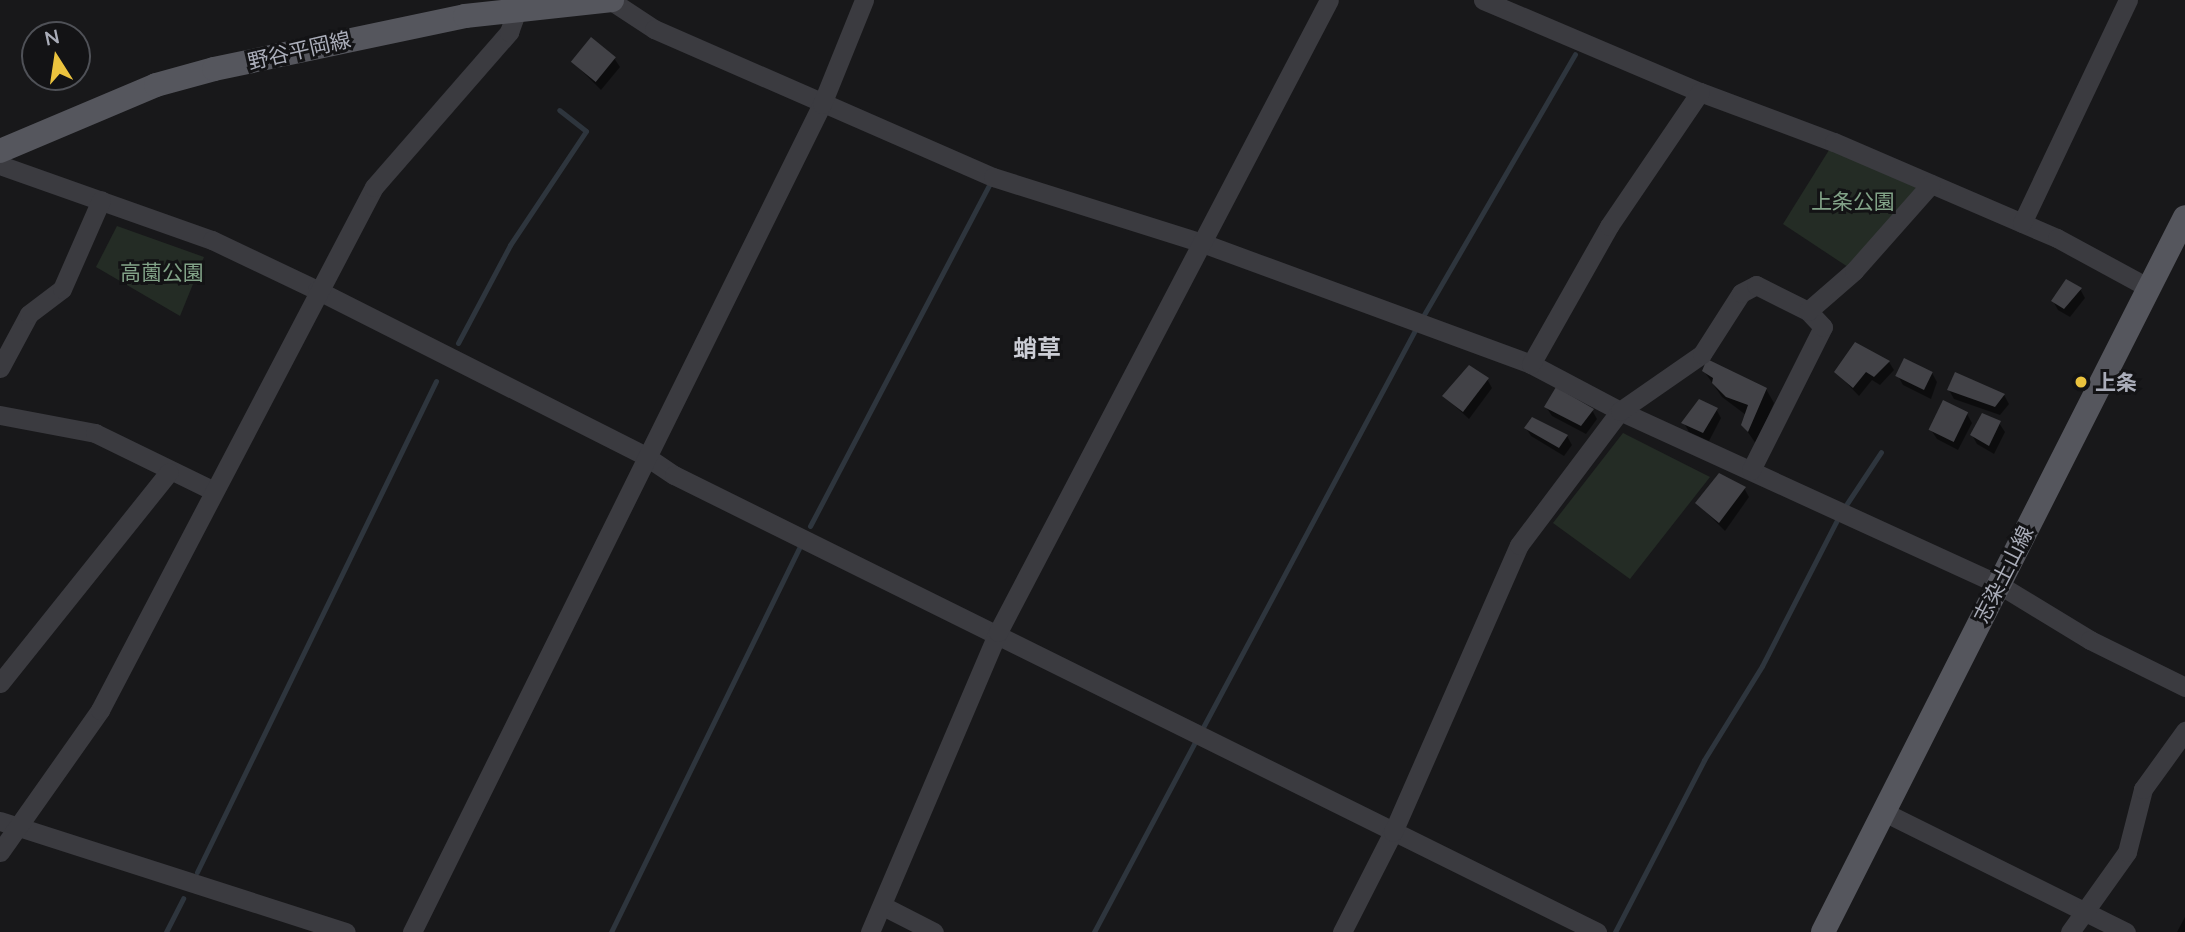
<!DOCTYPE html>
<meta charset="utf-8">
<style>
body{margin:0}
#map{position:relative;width:2185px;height:932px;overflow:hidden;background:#18181a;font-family:Lato,"Noto Sans JP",sans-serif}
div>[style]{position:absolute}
.green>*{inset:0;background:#242c25}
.shadow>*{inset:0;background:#0007}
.stream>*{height:5px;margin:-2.5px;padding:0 2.5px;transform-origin:2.5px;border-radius:2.5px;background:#2e353d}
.building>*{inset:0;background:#424247;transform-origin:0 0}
.minor>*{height:19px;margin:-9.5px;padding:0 9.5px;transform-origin:9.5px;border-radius:9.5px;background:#3b3b40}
.major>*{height:24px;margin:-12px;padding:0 12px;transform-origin:12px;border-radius:12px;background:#55565d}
.dots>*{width:19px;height:19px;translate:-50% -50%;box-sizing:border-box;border:4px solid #131315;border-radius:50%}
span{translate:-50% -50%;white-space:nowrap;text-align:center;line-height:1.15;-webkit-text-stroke:6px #131315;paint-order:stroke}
.street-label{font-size:21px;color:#aaadb9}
.park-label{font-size:21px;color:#82a388}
.poi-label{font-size:21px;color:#aaadb9;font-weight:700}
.left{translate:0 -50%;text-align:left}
.quarter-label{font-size:24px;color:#cbcdd5;font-weight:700}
.north{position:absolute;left:21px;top:21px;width:70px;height:70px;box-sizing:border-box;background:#131315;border:2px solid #4f5157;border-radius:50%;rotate:348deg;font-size:19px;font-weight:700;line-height:28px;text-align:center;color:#aaadb9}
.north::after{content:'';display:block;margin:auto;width:24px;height:32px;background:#ebc33e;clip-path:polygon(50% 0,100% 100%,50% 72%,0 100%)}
</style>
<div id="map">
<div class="green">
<i style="clip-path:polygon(1834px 142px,1931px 184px,1854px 271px,1783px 224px)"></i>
<i style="clip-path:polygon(117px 226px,204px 257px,180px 316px,96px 267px)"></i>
<i style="clip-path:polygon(1623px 433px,1710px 477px,1630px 579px,1553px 523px)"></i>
</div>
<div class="shadow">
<i style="clip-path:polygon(614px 58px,620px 67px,601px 90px,573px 62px)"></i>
<i style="clip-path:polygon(2080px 289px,2085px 298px,2070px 317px,2058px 310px,2053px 301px)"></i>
<i style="clip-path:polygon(1889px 362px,1894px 370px,1880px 385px,1872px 380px,1859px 396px,1836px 372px)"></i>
<i style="clip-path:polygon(1704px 371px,1766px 389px,1774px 403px,1756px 444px,1743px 425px,1746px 415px,1722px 397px)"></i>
<i style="clip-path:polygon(1932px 373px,1937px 382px,1931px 399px,1903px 385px,1898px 376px)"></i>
<i style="clip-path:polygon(1487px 379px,1492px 388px,1469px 419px,1444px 396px)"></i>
<i style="clip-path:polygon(1949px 390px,2004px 395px,2009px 404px,2000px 415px,1954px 399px)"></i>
<i style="clip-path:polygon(1546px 407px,1592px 410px,1597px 419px,1586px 434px,1552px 416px)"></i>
<i style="clip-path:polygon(1716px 409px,1721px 418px,1709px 441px,1689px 432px,1684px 423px)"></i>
<i style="clip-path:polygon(1967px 414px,1972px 423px,1958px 450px,1937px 439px,1931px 430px)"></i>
<i style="clip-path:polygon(1999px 423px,2005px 432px,1994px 454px,1977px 444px,1972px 435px)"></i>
<i style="clip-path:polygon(1526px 428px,1567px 436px,1572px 445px,1564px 456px,1531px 436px)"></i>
<i style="clip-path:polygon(1744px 488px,1749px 497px,1725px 531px,1697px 503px)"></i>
<i style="clip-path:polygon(2185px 917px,2185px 932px,2177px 932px)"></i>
</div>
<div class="stream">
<i style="left:1422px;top:318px;width:305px;rotate:-59.9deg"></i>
<i style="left:458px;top:343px;width:111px;rotate:-62deg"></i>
<i style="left:510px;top:245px;width:137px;rotate:-56.3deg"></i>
<i style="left:586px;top:131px;width:34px;rotate:-142deg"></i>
<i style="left:1844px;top:508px;width:67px;rotate:-56.5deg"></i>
<i style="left:810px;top:526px;width:391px;rotate:-62.3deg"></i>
<i style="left:1201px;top:731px;width:459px;rotate:-61.9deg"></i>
<i style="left:197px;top:872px;width:546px;rotate:-64.04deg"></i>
<i style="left:166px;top:932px;width:38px;rotate:-63deg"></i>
<i style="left:611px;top:932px;width:431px;rotate:-63.9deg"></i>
<i style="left:1094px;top:932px;width:217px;rotate:-62deg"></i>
<i style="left:1615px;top:932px;width:194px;rotate:-62.6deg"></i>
<i style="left:1704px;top:760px;width:110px;rotate:-58.3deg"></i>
<i style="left:1762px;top:666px;width:169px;rotate:-62.8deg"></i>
</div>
<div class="building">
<i style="left:591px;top:37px;width:32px;height:32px;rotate:39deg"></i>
<i style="clip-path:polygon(2066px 279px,2082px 288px,2064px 309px,2051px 301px)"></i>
<i style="clip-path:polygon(1855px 342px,1890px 361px,1874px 377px,1866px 372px,1853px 388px,1834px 372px)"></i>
<i style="left:1904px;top:358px;width:32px;height:20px;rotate:26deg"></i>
<i style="clip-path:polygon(1707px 359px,1767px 388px,1748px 432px,1741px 425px,1748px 405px,1726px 397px,1712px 383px,1713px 378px,1702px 371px)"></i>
<i style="clip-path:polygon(1469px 365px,1489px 378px,1463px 412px,1442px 396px)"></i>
<i style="clip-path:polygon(1955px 372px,2005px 394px,1995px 407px,1947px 390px)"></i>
<i style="clip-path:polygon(1556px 387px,1594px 409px,1581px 426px,1544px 407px)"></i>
<i style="clip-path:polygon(1699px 399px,1718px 408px,1703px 433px,1681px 423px)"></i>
<i style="left:1943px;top:400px;width:28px;height:33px;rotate:26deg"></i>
<i style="clip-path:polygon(1982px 413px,2001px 421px,1989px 446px,1970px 435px)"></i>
<i style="clip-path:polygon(1532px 417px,1568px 435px,1559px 448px,1524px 428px)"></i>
<i style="clip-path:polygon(1719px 473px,1746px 487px,1719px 523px,1695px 503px)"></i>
</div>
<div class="minor">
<i style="left:610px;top:0;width:53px;rotate:33.4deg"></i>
<i style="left:654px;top:29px;width:370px;rotate:23.6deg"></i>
<i style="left:993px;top:177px;width:222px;rotate:17.5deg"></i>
<i style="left:1205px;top:244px;width:347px;rotate:20.2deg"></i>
<i style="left:1531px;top:364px;width:101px;rotate:27.8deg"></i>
<i style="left:1620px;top:411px;width:416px;rotate:24.6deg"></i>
<i style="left:1998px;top:584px;width:108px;rotate:31.3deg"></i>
<i style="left:2090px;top:640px;width:106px;rotate:26.3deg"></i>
<i style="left:1483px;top:0;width:236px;rotate:23deg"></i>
<i style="left:1700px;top:92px;width:143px;rotate:20.5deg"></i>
<i style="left:1834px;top:142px;width:243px;rotate:23.3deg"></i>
<i style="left:2057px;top:238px;width:105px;rotate:28.5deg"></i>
<i style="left:0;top:165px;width:225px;rotate:19.5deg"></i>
<i style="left:212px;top:240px;width:116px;rotate:25.5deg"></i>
<i style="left:317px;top:290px;width:370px;rotate:26.8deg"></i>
<i style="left:647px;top:457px;width:32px;rotate:34deg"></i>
<i style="left:674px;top:475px;width:1030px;rotate:26.34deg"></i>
<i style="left:2022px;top:223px;width:247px;rotate:-64.6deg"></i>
<i style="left:1531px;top:364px;width:159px;rotate:-60.5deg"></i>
<i style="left:1609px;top:226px;width:162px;rotate:-55.8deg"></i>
<i style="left:0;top:368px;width:61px;rotate:-61.8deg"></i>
<i style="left:29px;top:314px;width:41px;rotate:-37.1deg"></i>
<i style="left:62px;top:289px;width:97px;rotate:-66.3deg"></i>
<i style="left:0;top:415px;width:97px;rotate:10.7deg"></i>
<i style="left:95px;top:433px;width:132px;rotate:26deg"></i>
<i style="left:1751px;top:470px;width:160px;rotate:-63.3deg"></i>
<i style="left:1823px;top:327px;width:22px;rotate:-133deg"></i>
<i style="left:0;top:683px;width:270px;rotate:-51.3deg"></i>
<i style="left:1884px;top:812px;width:270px;rotate:26.4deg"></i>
<i style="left:0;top:821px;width:363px;rotate:17.8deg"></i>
<i style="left:0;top:852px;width:174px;rotate:-54.8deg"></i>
<i style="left:100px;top:710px;width:590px;rotate:-62.35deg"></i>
<i style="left:374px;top:187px;width:206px;rotate:-48.9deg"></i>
<i style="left:509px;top:32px;width:27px;rotate:-70deg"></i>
<i style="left:883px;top:906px;width:57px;rotate:27deg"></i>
<i style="left:412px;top:932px;width:924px;rotate:-63.66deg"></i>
<i style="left:822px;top:104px;width:112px;rotate:-68deg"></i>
<i style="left:870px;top:932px;width:326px;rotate:-66.9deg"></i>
<i style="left:998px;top:632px;width:713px;rotate:-62.36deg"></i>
<i style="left:1342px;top:932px;width:112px;rotate:-63deg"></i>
<i style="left:1393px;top:832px;width:313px;rotate:-66.3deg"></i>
<i style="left:1519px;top:545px;width:168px;rotate:-53deg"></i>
<i style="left:1620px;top:411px;width:100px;rotate:-34.8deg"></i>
<i style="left:1702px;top:354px;width:72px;rotate:-57.4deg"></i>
<i style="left:1741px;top:293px;width:17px;rotate:-28deg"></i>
<i style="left:1756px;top:285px;width:58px;rotate:26.6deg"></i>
<i style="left:1808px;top:311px;width:61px;rotate:-41deg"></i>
<i style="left:1854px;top:271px;width:116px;rotate:-48.5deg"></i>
<i style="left:2070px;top:932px;width:98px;rotate:-54.5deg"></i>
<i style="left:2127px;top:852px;width:65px;rotate:-75.7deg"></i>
<i style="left:2143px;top:789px;width:72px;rotate:-54.1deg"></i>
</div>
<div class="major">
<i style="left:0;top:151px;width:169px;rotate:-22.9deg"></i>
<i style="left:156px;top:85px;width:60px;rotate:-15.4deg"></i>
<i style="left:214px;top:69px;width:257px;rotate:-11.9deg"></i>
<i style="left:465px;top:16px;width:148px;rotate:-6.2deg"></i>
<i style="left:1823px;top:932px;width:801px;rotate:-63.15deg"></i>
</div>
<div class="dots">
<i style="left:2081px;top:382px;background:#ebc33e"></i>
</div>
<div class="street-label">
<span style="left:299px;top:50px;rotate:-13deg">野谷平岡線</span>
<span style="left:2003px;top:574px;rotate:-63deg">志染土山線</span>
</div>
<div class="park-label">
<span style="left:1853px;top:201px">上条公園</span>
<span style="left:162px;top:272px">高薗公園</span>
</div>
<div class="poi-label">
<span class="left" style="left:2095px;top:382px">上条</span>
</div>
<div class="quarter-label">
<span style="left:1037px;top:348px">蛸草</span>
</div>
<div class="north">N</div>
</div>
